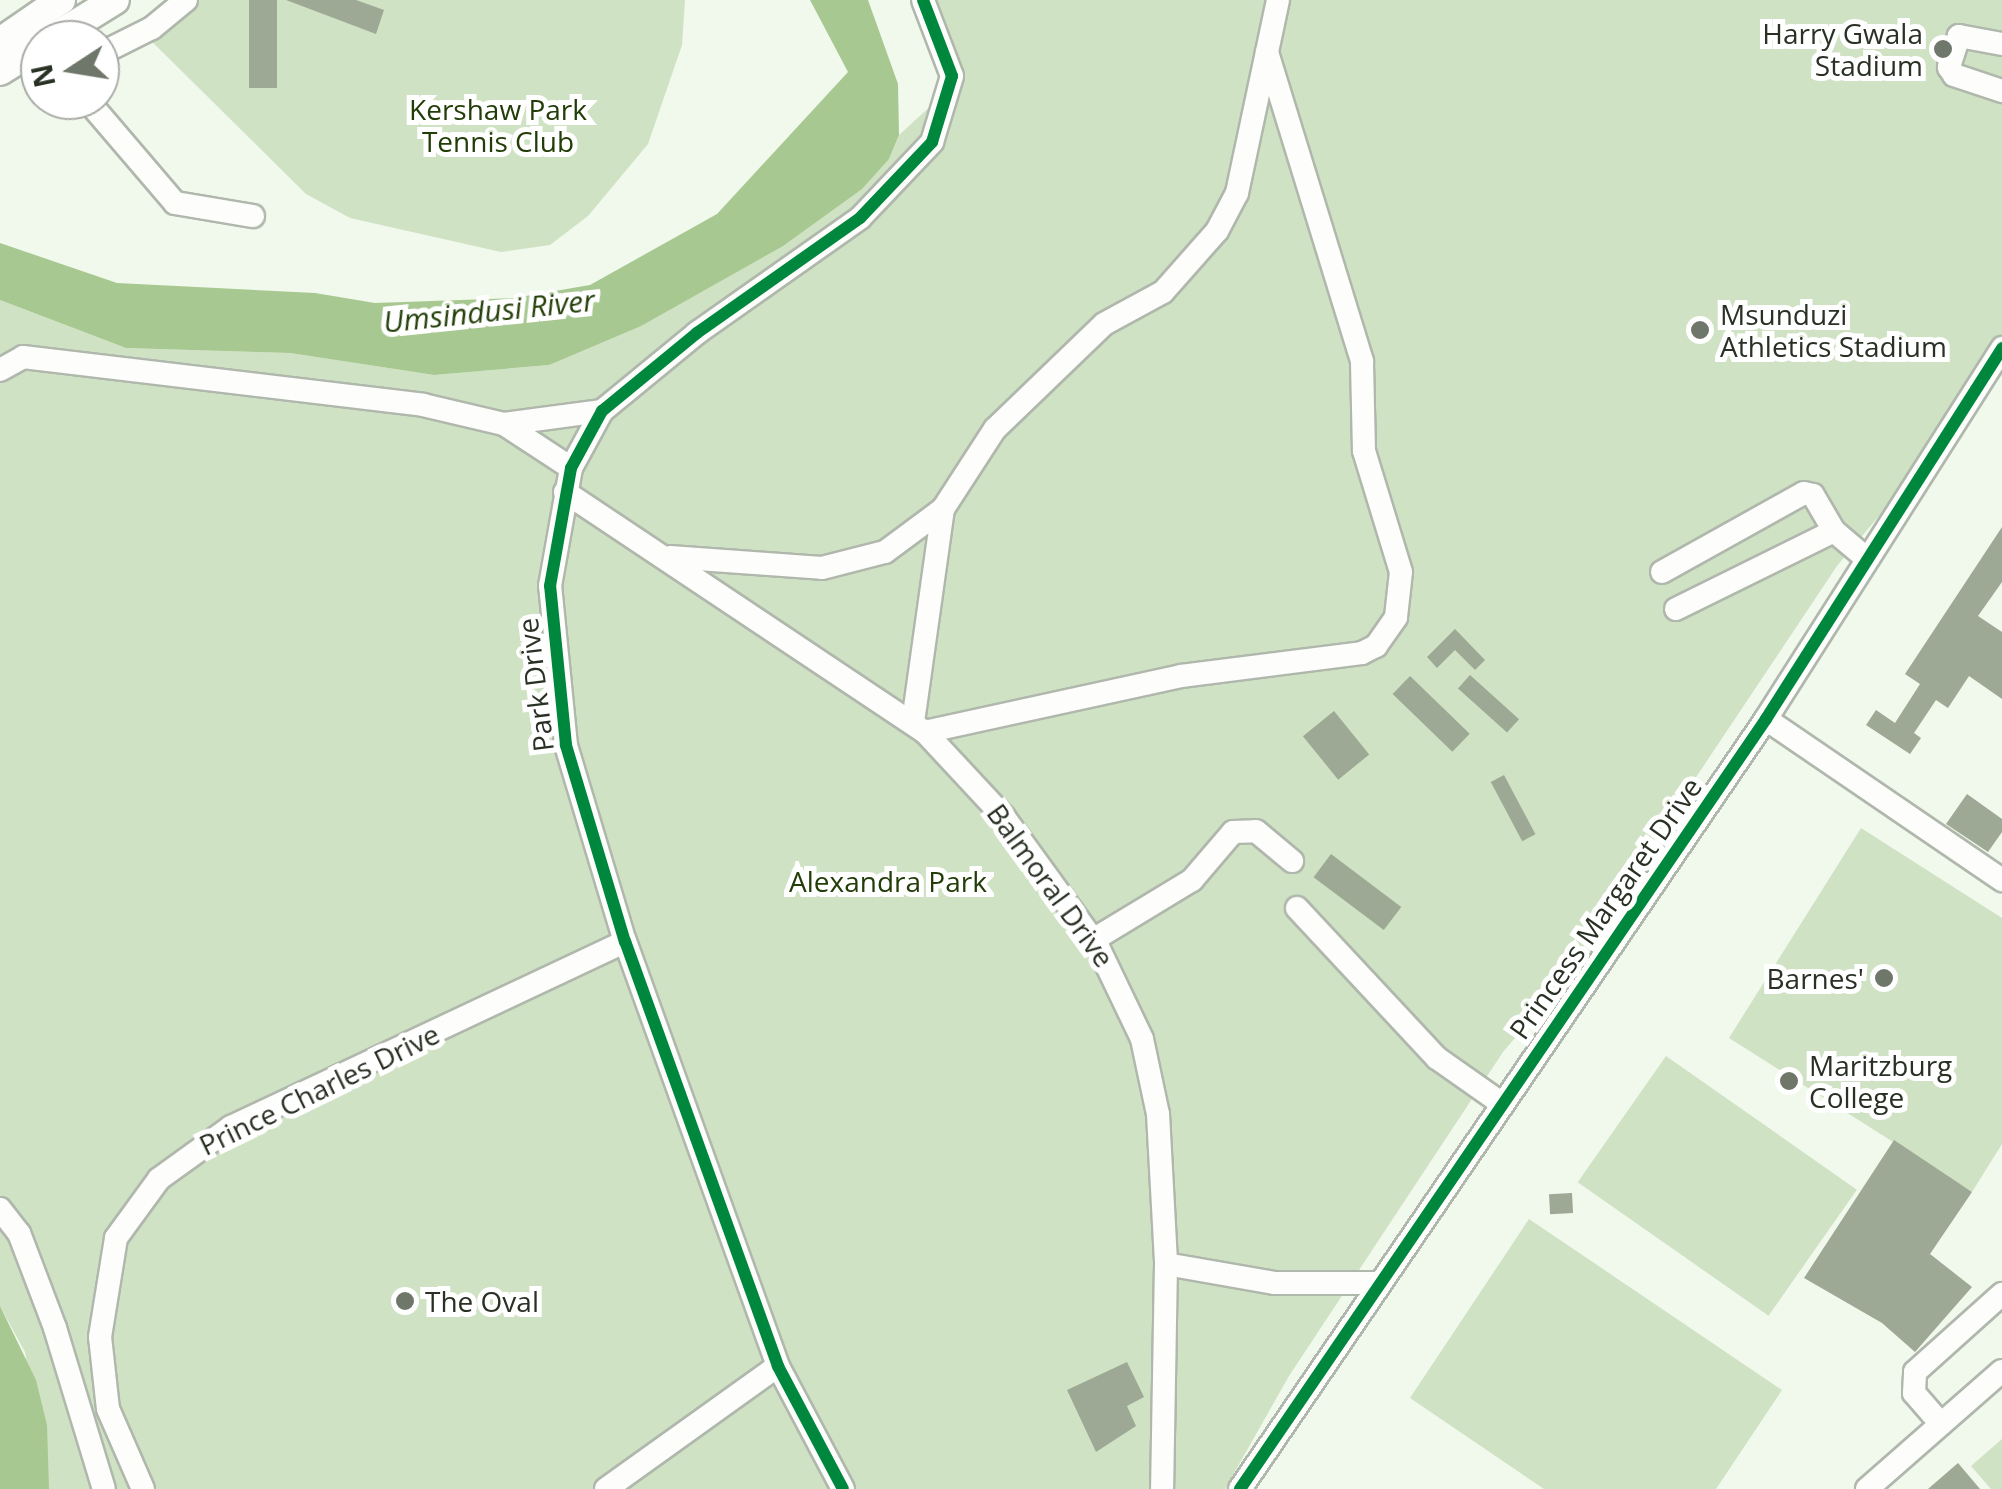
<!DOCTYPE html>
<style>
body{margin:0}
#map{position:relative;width:2002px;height:1489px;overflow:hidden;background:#f1f8ec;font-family:"Open Sans",sans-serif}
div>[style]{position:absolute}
.green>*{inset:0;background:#d0e2c4;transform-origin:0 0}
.water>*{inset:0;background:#a8c891}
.building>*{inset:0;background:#9da895;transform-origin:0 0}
.roads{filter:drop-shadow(2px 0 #b0b7ac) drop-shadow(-2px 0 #b0b7ac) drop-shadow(0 2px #b0b7ac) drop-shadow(0 -2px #b0b7ac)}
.minor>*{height:22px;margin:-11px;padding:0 11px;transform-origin:11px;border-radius:11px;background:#fdfefc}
.major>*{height:28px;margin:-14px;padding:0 14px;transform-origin:14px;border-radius:14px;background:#fdfefc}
.cycleway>*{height:12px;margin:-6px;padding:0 6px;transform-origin:6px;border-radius:6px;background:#00873e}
.dots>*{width:28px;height:28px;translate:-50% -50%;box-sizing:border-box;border:5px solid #fff;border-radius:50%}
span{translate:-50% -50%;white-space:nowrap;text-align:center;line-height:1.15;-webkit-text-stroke:10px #fff;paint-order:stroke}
.poi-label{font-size:28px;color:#293024}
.right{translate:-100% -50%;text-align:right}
.left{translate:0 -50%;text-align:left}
.park-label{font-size:28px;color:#223d07}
.street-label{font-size:28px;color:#293024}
.water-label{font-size:30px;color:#26410c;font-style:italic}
.north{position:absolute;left:20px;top:20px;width:100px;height:100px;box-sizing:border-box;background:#fff;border:2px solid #a9aca7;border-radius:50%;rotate:258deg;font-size:28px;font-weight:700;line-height:40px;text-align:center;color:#293024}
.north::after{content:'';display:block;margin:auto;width:35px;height:45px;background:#6f766a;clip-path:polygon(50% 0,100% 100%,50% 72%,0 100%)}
</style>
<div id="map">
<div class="green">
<i style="clip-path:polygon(172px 0,685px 0,682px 45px,648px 144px,588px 216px,550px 245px,501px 252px,350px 218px,306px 194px,134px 24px)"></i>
<i style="clip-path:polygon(933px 0,2002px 0,2002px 360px,1986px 388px,1837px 566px,1548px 999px,1503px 1052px,1289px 1376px,1225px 1489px,49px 1489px,25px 1352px,0 1306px,0 300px,126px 348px,290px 353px,434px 375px,549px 365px,889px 159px,899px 135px,959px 80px)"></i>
<i style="clip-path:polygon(1861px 828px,2002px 918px,2002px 1144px,1972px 1192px,1729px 1038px)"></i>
<i style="left:1666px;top:1056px;width:233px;height:154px;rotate:35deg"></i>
<i style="clip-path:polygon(1529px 1219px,1782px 1390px,1716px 1489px,1544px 1489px,1410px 1398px)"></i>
<i style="clip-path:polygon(2002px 1439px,2002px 1489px,1991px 1489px,1971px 1466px)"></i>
</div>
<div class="water">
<i style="clip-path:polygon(810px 0,868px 0,898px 84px,899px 135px,889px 159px,862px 189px,783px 246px,641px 326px,549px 365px,434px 375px,290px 353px,126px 348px,0 300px,0 243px,117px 283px,315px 293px,375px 303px,514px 298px,590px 285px,717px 214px,848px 72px)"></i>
<i style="clip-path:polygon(0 1306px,36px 1380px,47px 1425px,49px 1489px,0 1489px)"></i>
</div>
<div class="building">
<i style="left:249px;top:0;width:28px;height:88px"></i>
<i style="clip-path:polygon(286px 0,356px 0,384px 10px,376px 34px)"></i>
<i style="clip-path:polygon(2002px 527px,2002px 582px,1978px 616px,2002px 632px,2002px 699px,1969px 676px,1948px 708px,1936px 700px,1914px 733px,1921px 738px,1910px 754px,1866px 725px,1876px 710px,1895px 723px,1920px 684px,1905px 674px)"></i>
<i style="clip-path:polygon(1455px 629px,1485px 660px,1475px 670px,1455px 650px,1437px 668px,1427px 657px)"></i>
<i style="left:1470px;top:675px;width:66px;height:18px;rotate:42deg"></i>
<i style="left:1410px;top:676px;width:83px;height:25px;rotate:44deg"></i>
<i style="left:1334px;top:711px;width:56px;height:40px;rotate:51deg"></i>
<i style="left:1504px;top:775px;width:67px;height:15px;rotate:62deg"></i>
<i style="clip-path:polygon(1967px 794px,2002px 819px,2002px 832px,1988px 852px,1946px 824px)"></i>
<i style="left:1331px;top:854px;width:88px;height:29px;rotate:37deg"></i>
<i style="clip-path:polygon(1894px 1140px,1972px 1192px,1930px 1254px,1972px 1287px,1915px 1352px,1882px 1323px,1804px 1278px)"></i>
<i style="left:1572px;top:1193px;width:20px;height:23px;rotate:87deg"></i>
<i style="clip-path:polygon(1127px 1362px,1144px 1397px,1127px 1406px,1136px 1426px,1096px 1452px,1067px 1390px)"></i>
<i style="clip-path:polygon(1958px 1463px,1980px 1489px,1928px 1489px)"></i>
</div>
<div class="roads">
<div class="minor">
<i style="left:2002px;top:44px;width:44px;rotate:-169.5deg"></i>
<i style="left:1959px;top:36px;width:33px;rotate:108deg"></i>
<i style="left:1949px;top:67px;width:9px;rotate:58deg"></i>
<i style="left:1954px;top:75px;width:51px;rotate:18.4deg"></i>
<i style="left:100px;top:54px;width:58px;rotate:-26.6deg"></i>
<i style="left:152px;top:28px;width:44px;rotate:-39.5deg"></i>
<i style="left:87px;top:100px;width:135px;rotate:49.5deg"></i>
<i style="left:175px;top:203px;width:79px;rotate:9.5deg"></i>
<i style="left:0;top:370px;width:26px;rotate:-29deg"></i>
<i style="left:23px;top:357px;width:403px;rotate:6.8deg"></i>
<i style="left:423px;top:405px;width:83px;rotate:13.2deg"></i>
<i style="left:504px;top:424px;width:80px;rotate:33.3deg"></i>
<i style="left:504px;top:424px;width:99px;rotate:-7.6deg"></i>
<i style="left:565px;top:492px;width:433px;rotate:33.7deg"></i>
<i style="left:925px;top:732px;width:116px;rotate:47.1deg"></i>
<i style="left:1004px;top:817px;width:160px;rotate:54.1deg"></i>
<i style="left:1098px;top:947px;width:102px;rotate:64.4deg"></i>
<i style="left:1142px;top:1039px;width:77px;rotate:78deg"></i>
<i style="left:1158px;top:1114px;width:150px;rotate:86.9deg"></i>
<i style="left:1166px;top:1264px;width:225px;rotate:91deg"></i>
<i style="left:670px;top:557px;width:152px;rotate:4.1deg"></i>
<i style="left:822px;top:568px;width:65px;rotate:-14.3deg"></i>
<i style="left:885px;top:552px;width:72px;rotate:-36.6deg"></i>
<i style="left:943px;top:509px;width:95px;rotate:-57deg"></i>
<i style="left:995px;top:429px;width:151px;rotate:-43.9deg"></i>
<i style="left:1104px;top:324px;width:67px;rotate:-28.5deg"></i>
<i style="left:1163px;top:292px;width:81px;rotate:-48.5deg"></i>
<i style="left:1217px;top:231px;width:43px;rotate:-62.2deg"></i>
<i style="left:1237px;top:193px;width:197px;rotate:-78deg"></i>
<i style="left:1662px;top:572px;width:162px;rotate:-29.1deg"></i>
<i style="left:1804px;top:493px;width:9px;rotate:13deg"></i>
<i style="left:1813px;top:495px;width:42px;rotate:59.7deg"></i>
<i style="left:1834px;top:531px;width:42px;rotate:40.2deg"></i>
<i style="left:1676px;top:609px;width:176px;rotate:-26.3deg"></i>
<i style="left:1766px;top:719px;width:286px;rotate:34.3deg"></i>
<i style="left:913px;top:722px;width:215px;rotate:-82deg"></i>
<i style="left:925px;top:732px;width:262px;rotate:-12.3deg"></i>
<i style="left:1181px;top:676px;width:182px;rotate:-7.2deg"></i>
<i style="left:1362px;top:653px;width:16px;rotate:-27deg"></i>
<i style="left:1376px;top:646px;width:35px;rotate:-55deg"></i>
<i style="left:1396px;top:617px;width:45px;rotate:-83.7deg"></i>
<i style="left:1401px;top:572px;width:127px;rotate:-107deg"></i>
<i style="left:1364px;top:451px;width:90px;rotate:-91.3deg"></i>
<i style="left:1362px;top:361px;width:323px;rotate:-107.1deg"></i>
<i style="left:1297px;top:908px;width:205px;rotate:47deg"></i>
<i style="left:1437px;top:1058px;width:78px;rotate:35.1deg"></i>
<i style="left:1093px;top:940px;width:116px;rotate:-31.2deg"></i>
<i style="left:1192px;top:880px;width:63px;rotate:-49.5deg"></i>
<i style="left:1233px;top:832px;width:23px;rotate:-2deg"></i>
<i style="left:1256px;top:831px;width:47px;rotate:39.8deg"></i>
<i style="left:0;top:1209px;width:31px;rotate:52deg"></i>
<i style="left:19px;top:1233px;width:102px;rotate:69.2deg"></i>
<i style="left:55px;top:1328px;width:168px;rotate:73.1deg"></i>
<i style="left:1166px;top:1264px;width:111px;rotate:9.9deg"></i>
<i style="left:1275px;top:1283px;width:101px"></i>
<i style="left:1941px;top:1424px;width:41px;rotate:-131.1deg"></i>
<i style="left:1914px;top:1393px;width:21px;rotate:-87deg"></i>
<i style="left:1915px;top:1372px;width:117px;rotate:-41.9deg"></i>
<i style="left:143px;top:1489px;width:87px;rotate:-113.6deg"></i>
<i style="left:108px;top:1409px;width:72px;rotate:-96.3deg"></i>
<i style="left:100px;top:1337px;width:100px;rotate:-80.8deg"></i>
<i style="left:116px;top:1238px;width:73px;rotate:-53.9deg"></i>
<i style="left:159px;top:1179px;width:89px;rotate:-35.8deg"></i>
<i style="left:231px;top:1127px;width:435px;rotate:-25.2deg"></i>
<i style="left:606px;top:1489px;width:211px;rotate:-35.6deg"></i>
<i style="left:843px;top:1489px;width:139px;rotate:-117.9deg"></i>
<i style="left:778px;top:1366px;width:451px;rotate:-109.8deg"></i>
<i style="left:625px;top:942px;width:206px;rotate:-106.7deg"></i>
<i style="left:566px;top:745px;width:160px;rotate:-95.7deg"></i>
<i style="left:550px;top:586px;width:120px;rotate:-79.9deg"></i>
<i style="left:571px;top:468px;width:65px;rotate:-61.5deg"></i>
<i style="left:602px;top:411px;width:123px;rotate:-39.4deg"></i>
<i style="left:697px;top:333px;width:199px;rotate:-35.2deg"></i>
<i style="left:860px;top:218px;width:105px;rotate:-46.5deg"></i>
<i style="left:932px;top:142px;width:69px;rotate:-73.1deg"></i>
<i style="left:952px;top:76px;width:81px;rotate:-110.9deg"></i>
<i style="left:1240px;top:1489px;width:933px;rotate:-55.66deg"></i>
<i style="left:1766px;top:719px;width:440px;rotate:-57.5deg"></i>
<i style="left:1867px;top:1489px;width:179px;rotate:-41.2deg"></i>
</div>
<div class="major">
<i style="left:50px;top:40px;width:76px;rotate:-31.6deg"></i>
<i style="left:0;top:42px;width:74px;rotate:-34.5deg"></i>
<i style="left:0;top:71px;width:47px;rotate:-32deg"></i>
</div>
</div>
<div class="cycleway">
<i style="left:843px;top:1489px;width:139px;rotate:-117.9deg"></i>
<i style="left:778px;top:1366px;width:451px;rotate:-109.8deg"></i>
<i style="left:625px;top:942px;width:206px;rotate:-106.7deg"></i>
<i style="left:566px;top:745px;width:160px;rotate:-95.7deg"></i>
<i style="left:550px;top:586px;width:120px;rotate:-79.9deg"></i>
<i style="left:571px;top:468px;width:65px;rotate:-61.5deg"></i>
<i style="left:602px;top:411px;width:123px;rotate:-39.4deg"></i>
<i style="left:697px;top:333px;width:199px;rotate:-35.2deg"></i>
<i style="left:860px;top:218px;width:105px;rotate:-46.5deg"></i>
<i style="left:932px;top:142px;width:69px;rotate:-73.1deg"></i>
<i style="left:952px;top:76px;width:81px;rotate:-110.9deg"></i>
<i style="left:1240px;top:1489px;width:933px;rotate:-55.66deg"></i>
<i style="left:1766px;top:719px;width:440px;rotate:-57.5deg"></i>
</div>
<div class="dots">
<i style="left:1943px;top:49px;background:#6f766a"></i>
<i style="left:1700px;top:330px;background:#6f766a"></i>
<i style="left:1884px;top:978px;background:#6f766a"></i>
<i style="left:1789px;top:1081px;background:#6f766a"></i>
<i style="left:405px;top:1301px;background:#6f766a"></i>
</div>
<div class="poi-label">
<span class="right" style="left:1923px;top:49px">Harry Gwala<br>Stadium</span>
<span class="left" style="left:1720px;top:330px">Msunduzi<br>Athletics Stadium</span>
<span class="right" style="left:1864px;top:978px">Barnes'</span>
<span class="left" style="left:1809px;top:1081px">Maritzburg<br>College</span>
<span class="left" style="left:425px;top:1301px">The Oval</span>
</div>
<div class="park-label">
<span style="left:498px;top:125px">Kershaw Park<br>Tennis Club</span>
<span style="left:888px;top:881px">Alexandra Park</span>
</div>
<div class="street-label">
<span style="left:535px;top:685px;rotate:-97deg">Park Drive</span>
<span style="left:1051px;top:885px;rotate:54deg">Balmoral Drive</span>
<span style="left:1605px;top:908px;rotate:-55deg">Princess Margaret Drive</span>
<span style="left:319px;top:1089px;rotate:-26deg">Prince Charles Drive</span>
</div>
<div class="water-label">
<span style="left:489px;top:311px;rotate:-6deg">Umsindusi River</span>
</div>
<div class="north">N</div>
</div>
